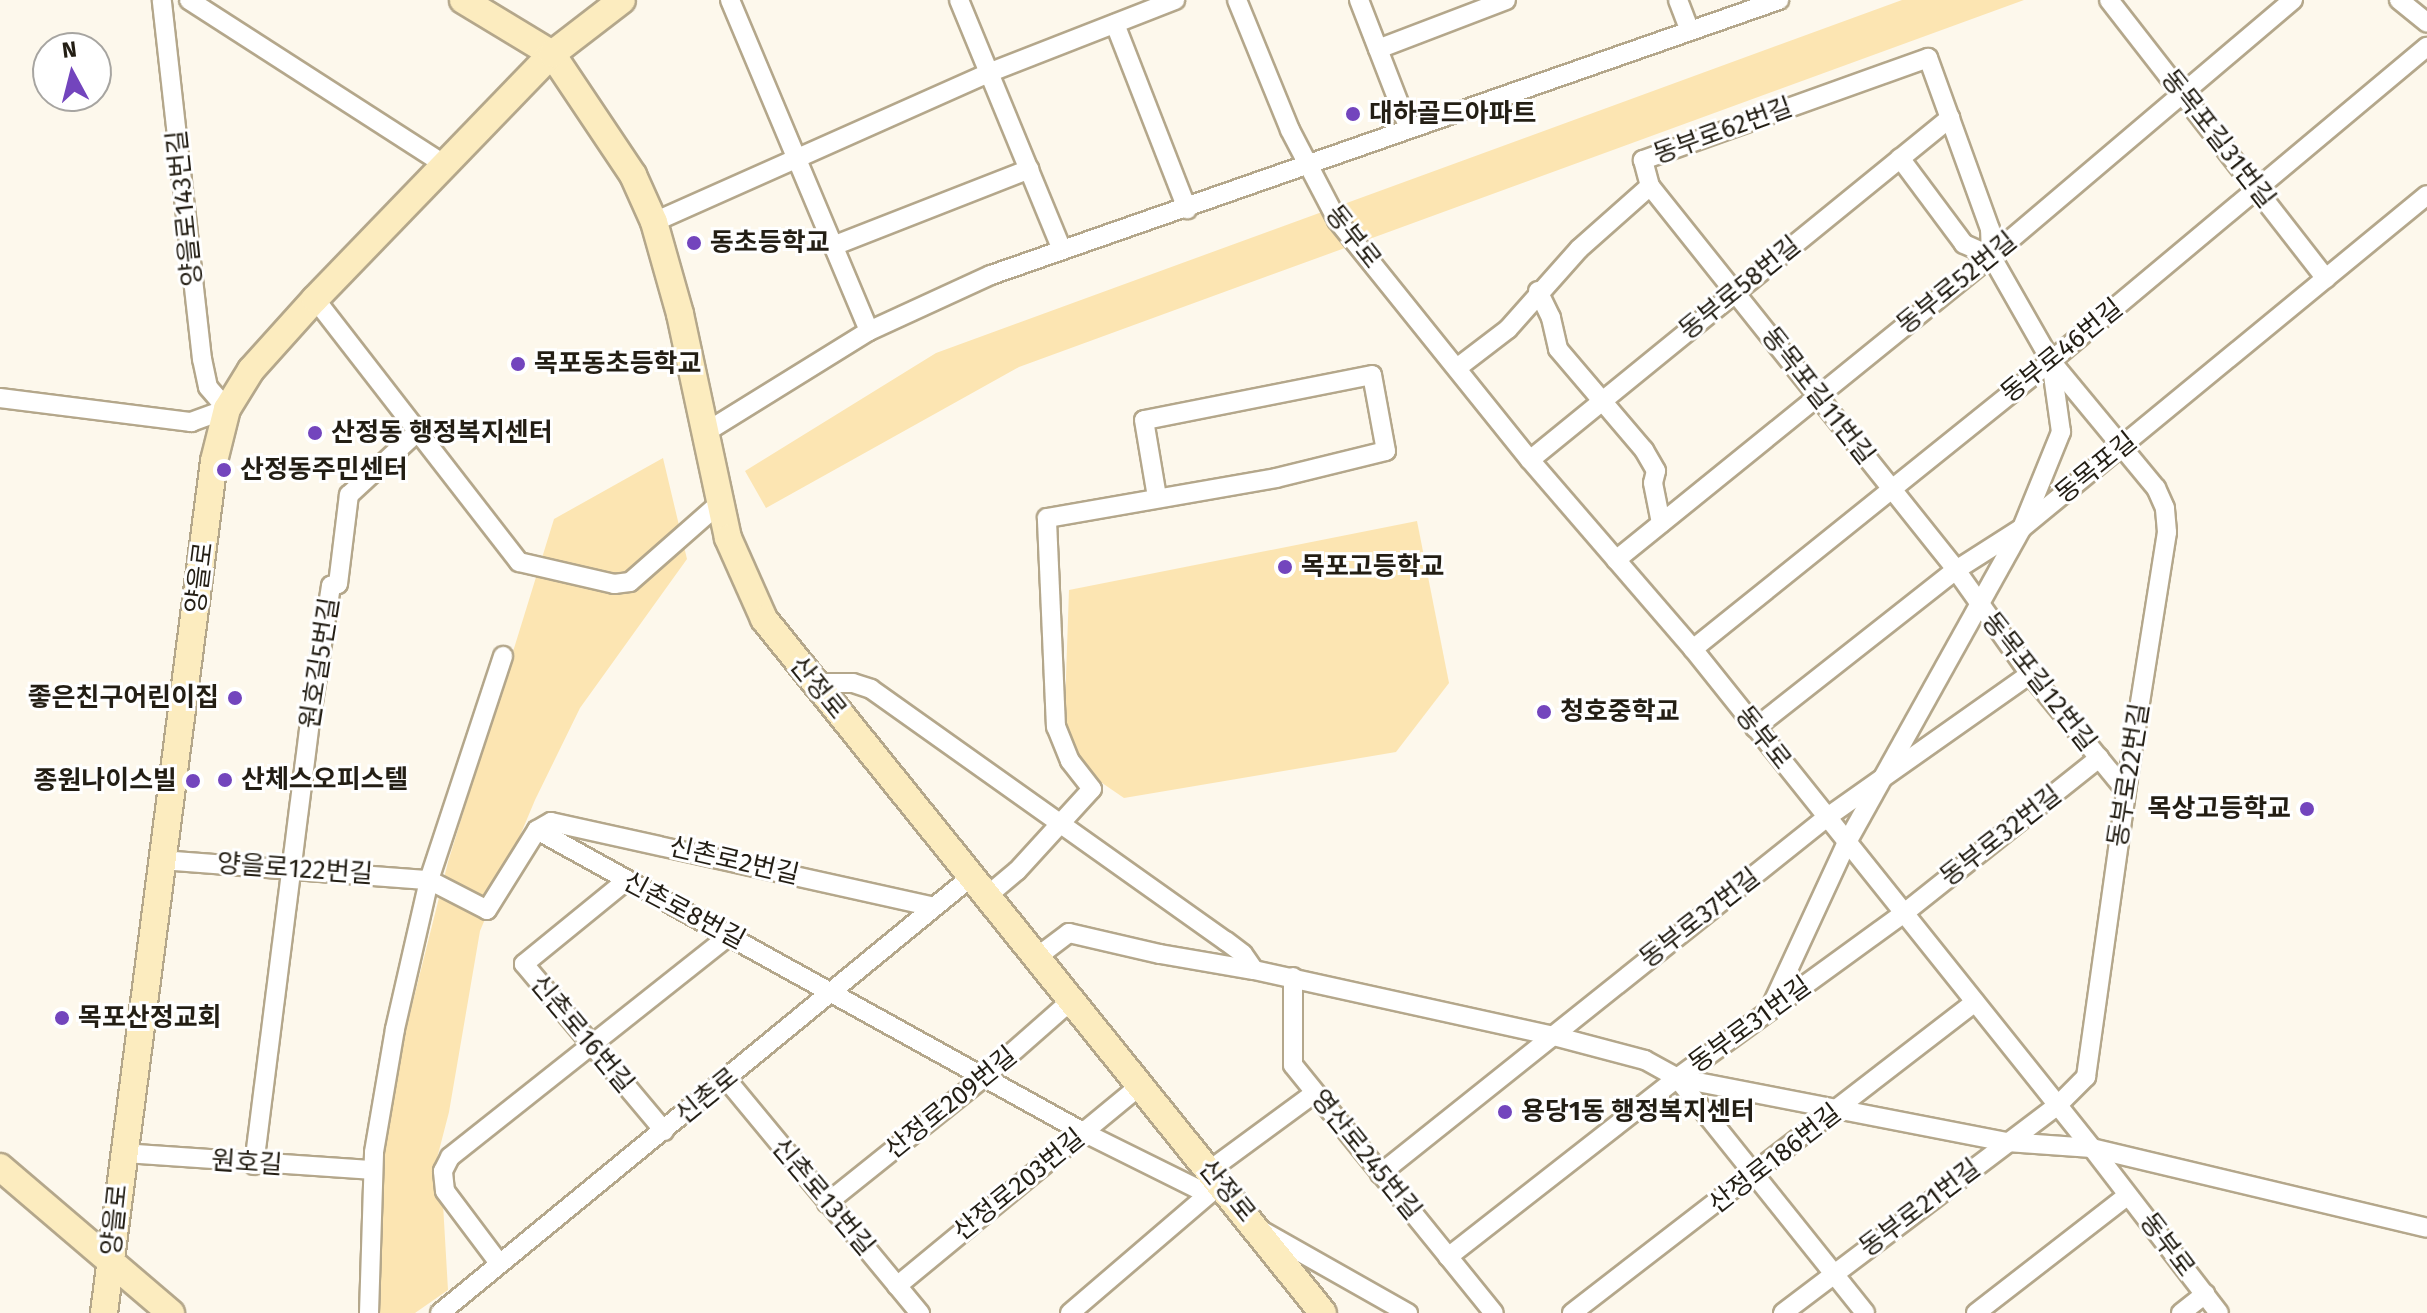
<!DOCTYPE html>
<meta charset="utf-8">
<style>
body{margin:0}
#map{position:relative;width:2427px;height:1313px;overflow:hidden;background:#fdf8ec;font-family:"Fira Sans","Noto Sans KR",sans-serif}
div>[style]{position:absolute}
.green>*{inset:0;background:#fce5b2}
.roads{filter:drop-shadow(2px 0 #b4a78b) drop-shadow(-2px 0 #b4a78b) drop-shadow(0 2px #b4a78b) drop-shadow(0 -2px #b4a78b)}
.street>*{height:18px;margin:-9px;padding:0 9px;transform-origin:9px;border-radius:9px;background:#fff}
.secondary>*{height:26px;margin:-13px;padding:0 13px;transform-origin:13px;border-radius:13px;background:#fcecbf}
.dots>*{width:22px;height:22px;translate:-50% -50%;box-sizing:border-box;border:4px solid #fff;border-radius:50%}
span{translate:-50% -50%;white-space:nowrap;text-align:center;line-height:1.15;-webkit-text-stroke:6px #fff;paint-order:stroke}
.poi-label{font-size:26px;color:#231e14;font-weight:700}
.left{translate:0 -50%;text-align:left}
.right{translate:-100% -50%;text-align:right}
.street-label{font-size:26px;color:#231e14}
.north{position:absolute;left:32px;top:32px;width:80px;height:80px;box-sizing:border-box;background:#fff;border:2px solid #a7a5a1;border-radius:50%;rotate:353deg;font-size:22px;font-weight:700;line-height:32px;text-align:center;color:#231e14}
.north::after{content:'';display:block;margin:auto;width:28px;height:36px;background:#7345bd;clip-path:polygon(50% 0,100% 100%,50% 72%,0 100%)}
</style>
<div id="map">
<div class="green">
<i style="clip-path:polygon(1902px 0,2024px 0,1019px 367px,766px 508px,745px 471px,936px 353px)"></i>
<i style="clip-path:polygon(663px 458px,687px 559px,580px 708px,535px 800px,480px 931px,449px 1112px,434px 1170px,435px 1184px,443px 1204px,448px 1290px,415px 1313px,376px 1313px,384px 1140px,404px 1037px,448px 862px,554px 519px)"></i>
<i style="clip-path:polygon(1417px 521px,1449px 683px,1396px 752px,1124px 798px,1089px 774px,1064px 734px,1069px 590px)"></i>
</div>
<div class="roads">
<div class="street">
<i style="left:189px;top:0;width:307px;rotate:32.8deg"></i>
<i style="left:730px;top:0;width:359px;rotate:67.2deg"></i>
<i style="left:959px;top:0;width:270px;rotate:67.6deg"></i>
<i style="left:1237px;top:0;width:140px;rotate:67.8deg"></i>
<i style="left:1290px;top:130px;width:102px;rotate:62.4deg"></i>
<i style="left:1337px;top:220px;width:308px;rotate:51.2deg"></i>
<i style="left:1530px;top:460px;width:250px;rotate:49.2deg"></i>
<i style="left:1693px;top:649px;width:639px;rotate:51.35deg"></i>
<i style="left:2092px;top:1148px;width:208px;rotate:52.4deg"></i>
<i style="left:1359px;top:0;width:138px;rotate:68.8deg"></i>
<i style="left:1678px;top:0;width:33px;rotate:69deg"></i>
<i style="left:2109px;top:0;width:353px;rotate:52.1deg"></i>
<i style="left:2399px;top:0;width:36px;rotate:39deg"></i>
<i style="left:1115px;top:24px;width:199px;rotate:68.7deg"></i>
<i style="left:1378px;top:49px;width:137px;rotate:-20.9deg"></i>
<i style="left:654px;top:222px;width:366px;rotate:-24deg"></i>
<i style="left:988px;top:73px;width:201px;rotate:-21.3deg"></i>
<i style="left:833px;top:246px;width:211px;rotate:-21.4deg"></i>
<i style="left:1991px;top:256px;width:27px;rotate:-92deg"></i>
<i style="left:1990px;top:229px;width:182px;rotate:-109.9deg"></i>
<i style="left:1928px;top:58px;width:303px;rotate:160.3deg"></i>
<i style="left:1643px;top:160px;width:27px;rotate:75deg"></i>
<i style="left:1650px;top:186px;width:491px;rotate:51.4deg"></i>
<i style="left:1956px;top:570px;width:128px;rotate:54.6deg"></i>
<i style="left:2030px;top:674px;width:151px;rotate:50.6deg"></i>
<i style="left:1538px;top:291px;width:30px;rotate:64deg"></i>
<i style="left:1551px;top:318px;width:32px;rotate:77deg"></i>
<i style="left:1558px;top:349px;width:133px;rotate:49.6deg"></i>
<i style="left:1644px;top:450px;width:24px;rotate:60deg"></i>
<i style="left:1656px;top:471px;width:12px;rotate:104deg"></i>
<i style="left:1653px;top:483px;width:41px;rotate:78.7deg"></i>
<i style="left:315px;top:299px;width:333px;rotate:52.2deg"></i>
<i style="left:519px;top:562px;width:98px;rotate:13deg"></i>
<i style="left:614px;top:584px;width:16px;rotate:-7deg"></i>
<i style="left:630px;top:582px;width:120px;rotate:-41.3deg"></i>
<i style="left:1457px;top:368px;width:64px;rotate:-37.4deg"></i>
<i style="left:1508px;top:329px;width:107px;rotate:-48.4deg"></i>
<i style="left:1579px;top:249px;width:95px;rotate:-41.6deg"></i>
<i style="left:0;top:398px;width:193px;rotate:7.2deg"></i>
<i style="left:191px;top:422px;width:38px;rotate:-20deg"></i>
<i style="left:227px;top:409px;width:29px;rotate:-131deg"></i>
<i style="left:208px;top:387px;width:29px;rotate:-102deg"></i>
<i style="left:202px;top:359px;width:361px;rotate:-96.4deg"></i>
<i style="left:706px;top:432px;width:192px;rotate:-31.8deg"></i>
<i style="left:869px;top:331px;width:134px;rotate:-24.7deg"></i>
<i style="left:991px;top:275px;width:835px;rotate:-19.24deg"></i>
<i style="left:1530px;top:460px;width:542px;rotate:-39.16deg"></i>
<i style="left:1616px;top:560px;width:483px;rotate:-39deg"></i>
<i style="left:1991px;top:256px;width:396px;rotate:-40.3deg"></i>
<i style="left:1693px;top:649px;width:459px;rotate:-38.8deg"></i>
<i style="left:2051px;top:361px;width:490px;rotate:-39.9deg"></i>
<i style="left:814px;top:683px;width:39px"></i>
<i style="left:853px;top:683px;width:19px;rotate:18deg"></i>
<i style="left:871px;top:689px;width:435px;rotate:35.4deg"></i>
<i style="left:1226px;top:941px;width:21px;rotate:37deg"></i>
<i style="left:1243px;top:954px;width:19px;rotate:55deg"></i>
<i style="left:1254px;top:970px;width:307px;rotate:12.4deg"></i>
<i style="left:1554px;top:1036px;width:94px;rotate:14.8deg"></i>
<i style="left:1645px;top:1060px;width:37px;rotate:29deg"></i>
<i style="left:1677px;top:1078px;width:336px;rotate:11deg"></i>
<i style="left:2007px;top:1142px;width:85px;rotate:4deg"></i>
<i style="left:2092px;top:1148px;width:344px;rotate:13.4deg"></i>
<i style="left:1755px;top:728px;width:256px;rotate:-38.2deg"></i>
<i style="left:1956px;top:570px;width:78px;rotate:-32.5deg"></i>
<i style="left:2022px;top:528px;width:524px;rotate:-39.43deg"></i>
<i style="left:537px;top:830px;width:624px;rotate:28.95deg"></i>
<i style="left:1083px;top:1132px;width:133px;rotate:26.4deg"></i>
<i style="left:1202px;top:1191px;width:20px;rotate:-20deg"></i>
<i style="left:161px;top:860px;width:269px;rotate:4.3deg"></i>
<i style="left:429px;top:880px;width:65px;rotate:27.3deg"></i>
<i style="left:487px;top:910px;width:94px;rotate:-58deg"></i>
<i style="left:537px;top:830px;width:16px;rotate:-30deg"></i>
<i style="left:551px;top:822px;width:391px;rotate:12.5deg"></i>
<i style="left:627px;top:880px;width:133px;rotate:140.8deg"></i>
<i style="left:524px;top:964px;width:218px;rotate:50deg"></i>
<i style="left:987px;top:896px;width:39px;rotate:-40deg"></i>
<i style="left:1017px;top:871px;width:111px;rotate:-47.6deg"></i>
<i style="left:1092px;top:789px;width:36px;rotate:-128deg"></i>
<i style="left:1070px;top:761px;width:37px;rotate:-112deg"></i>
<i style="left:1056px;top:727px;width:209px;rotate:-92.5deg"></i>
<i style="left:1047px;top:518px;width:232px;rotate:-9.9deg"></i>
<i style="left:1276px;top:478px;width:113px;rotate:-13.8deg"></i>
<i style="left:1386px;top:451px;width:77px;rotate:-100.4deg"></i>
<i style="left:1372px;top:375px;width:232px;rotate:168.8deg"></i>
<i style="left:1144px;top:420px;width:78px;rotate:80.4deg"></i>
<i style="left:1037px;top:957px;width:40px;rotate:-37deg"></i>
<i style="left:1069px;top:933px;width:93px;rotate:13deg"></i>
<i style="left:1160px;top:954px;width:95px;rotate:9.7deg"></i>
<i style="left:1293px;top:977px;width:88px;rotate:90deg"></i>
<i style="left:1293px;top:1065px;width:319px;rotate:51deg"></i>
<i style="left:1769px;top:1011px;width:184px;rotate:-65.2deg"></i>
<i style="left:1846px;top:844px;width:362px;rotate:-60.9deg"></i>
<i style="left:2022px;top:528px;width:104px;rotate:-67.9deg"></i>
<i style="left:2061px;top:432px;width:72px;rotate:-98deg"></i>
<i style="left:1677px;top:1078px;width:301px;rotate:51.3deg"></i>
<i style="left:727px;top:1080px;width:303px;rotate:50.4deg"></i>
<i style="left:123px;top:1153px;width:250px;rotate:3.9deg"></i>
<i style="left:254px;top:1165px;width:454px;rotate:-82.8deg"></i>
<i style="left:311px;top:715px;width:131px;rotate:-81.2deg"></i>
<i style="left:331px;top:586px;width:7px;rotate:-16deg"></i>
<i style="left:338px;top:584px;width:90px;rotate:-83deg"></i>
<i style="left:349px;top:495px;width:91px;rotate:-42.8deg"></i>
<i style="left:1210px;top:1170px;width:130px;rotate:-36.3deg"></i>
<i style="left:1380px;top:1174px;width:571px;rotate:-38.6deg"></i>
<i style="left:1826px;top:818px;width:250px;rotate:-35.2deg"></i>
<i style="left:827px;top:1203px;width:198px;rotate:-38.7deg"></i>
<i style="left:982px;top:1079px;width:120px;rotate:-41.3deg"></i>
<i style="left:1261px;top:1230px;width:169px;rotate:29.5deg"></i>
<i style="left:1448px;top:1257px;width:291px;rotate:-38deg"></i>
<i style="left:1677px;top:1078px;width:279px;rotate:-36deg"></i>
<i style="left:1903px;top:914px;width:251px;rotate:-38.5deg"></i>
<i style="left:499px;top:1263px;width:90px;rotate:-126.9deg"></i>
<i style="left:445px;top:1191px;width:20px;rotate:-96deg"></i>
<i style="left:443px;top:1171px;width:16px;rotate:-63deg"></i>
<i style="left:450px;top:1157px;width:356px;rotate:-38.4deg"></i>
<i style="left:897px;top:1286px;width:316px;rotate:-39.5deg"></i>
<i style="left:369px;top:1313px;width:161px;rotate:-88.2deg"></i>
<i style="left:374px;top:1152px;width:125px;rotate:-80.3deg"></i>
<i style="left:395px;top:1029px;width:153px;rotate:-77.1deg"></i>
<i style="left:429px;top:880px;width:236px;rotate:-71.7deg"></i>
<i style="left:440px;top:1313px;width:687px;rotate:-39.39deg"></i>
<i style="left:1070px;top:1313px;width:192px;rotate:-40.6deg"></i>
<i style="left:1572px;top:1313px;width:509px;rotate:-37.66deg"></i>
<i style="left:1783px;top:1313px;width:345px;rotate:-37.1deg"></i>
<i style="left:2058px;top:1105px;width:40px;rotate:-45deg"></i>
<i style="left:2086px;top:1077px;width:289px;rotate:-82deg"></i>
<i style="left:2126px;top:791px;width:262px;rotate:-81deg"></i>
<i style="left:2167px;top:532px;width:24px;rotate:-95deg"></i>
<i style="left:2165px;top:508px;width:22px;rotate:-114deg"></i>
<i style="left:2156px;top:488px;width:165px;rotate:-129.6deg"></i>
<i style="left:2051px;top:361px;width:121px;rotate:-119.7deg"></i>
<i style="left:1991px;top:256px;width:30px;rotate:-156deg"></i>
<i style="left:1964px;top:244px;width:107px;rotate:-126.7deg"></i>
<i style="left:1976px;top:1313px;width:192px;rotate:-37.8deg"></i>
<i style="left:2181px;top:1313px;width:31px;rotate:-38deg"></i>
</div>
<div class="secondary">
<i style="left:463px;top:0;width:104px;rotate:31.2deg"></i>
<i style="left:552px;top:54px;width:146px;rotate:56.2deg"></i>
<i style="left:633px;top:175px;width:51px;rotate:65.9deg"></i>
<i style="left:654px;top:222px;width:96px;rotate:74.2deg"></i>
<i style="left:680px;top:314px;width:229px;rotate:77.9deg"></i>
<i style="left:728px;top:538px;width:89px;rotate:66deg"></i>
<i style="left:764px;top:619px;width:891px;rotate:51.15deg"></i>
<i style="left:0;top:1167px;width:225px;rotate:40.5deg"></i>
<i style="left:104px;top:1313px;width:859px;rotate:-82.64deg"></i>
<i style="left:214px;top:461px;width:54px;rotate:-76deg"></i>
<i style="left:227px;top:409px;width:46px;rotate:-58.4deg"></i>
<i style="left:251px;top:370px;width:96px;rotate:-48deg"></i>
<i style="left:315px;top:299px;width:341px;rotate:-46deg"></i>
<i style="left:552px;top:54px;width:88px;rotate:-37.6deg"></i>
</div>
</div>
<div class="dots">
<i style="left:1353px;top:114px;background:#7345bd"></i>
<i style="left:694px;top:243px;background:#7345bd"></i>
<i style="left:518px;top:364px;background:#7345bd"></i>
<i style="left:315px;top:433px;background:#7345bd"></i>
<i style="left:224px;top:470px;background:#7345bd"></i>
<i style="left:1285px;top:567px;background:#7345bd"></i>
<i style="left:235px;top:698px;background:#7345bd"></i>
<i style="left:1544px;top:712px;background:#7345bd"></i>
<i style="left:225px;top:780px;background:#7345bd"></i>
<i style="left:193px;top:781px;background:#7345bd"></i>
<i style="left:2307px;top:809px;background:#7345bd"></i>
<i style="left:62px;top:1018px;background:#7345bd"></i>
<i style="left:1505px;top:1112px;background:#7345bd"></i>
</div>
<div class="poi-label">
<span class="left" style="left:1369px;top:114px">대하골드아파트</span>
<span class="left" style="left:710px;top:243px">동초등학교</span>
<span class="left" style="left:534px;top:364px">목포동초등학교</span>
<span class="left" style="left:331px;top:433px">산정동 행정복지센터</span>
<span class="left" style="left:240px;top:470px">산정동주민센터</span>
<span class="left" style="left:1301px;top:567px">목포고등학교</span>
<span class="right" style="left:219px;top:698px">좋은친구어린이집</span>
<span class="left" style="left:1560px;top:712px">청호중학교</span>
<span class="left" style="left:241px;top:780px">산체스오피스텔</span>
<span class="right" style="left:177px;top:781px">종원나이스빌</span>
<span class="right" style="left:2291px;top:809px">목상고등학교</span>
<span class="left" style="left:78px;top:1018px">목포산정교회</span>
<span class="left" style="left:1521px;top:1112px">용당1동 행정복지센터</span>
</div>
<div class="street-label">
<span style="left:1723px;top:131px;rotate:-20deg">동부로62번길</span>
<span style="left:2218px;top:139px;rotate:52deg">동목포길31번길</span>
<span style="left:185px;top:208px;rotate:-96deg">양을로143번길</span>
<span style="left:1353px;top:237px;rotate:52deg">동부로</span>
<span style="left:1957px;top:283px;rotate:-39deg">동부로52번길</span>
<span style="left:1740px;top:288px;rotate:-39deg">동부로58번길</span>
<span style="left:2062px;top:351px;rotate:-39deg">동부로46번길</span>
<span style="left:1818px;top:396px;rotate:52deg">동목포길11번길</span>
<span style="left:2096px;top:468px;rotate:-39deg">동목포길</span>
<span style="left:200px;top:578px;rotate:-83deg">양을로</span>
<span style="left:320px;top:663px;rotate:-81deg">원호길5번길</span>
<span style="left:2039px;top:682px;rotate:52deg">동목포길12번길</span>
<span style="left:818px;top:688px;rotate:51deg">산정로</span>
<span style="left:1763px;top:738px;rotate:52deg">동부로</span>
<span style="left:2129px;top:775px;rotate:-81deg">동부로22번길</span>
<span style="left:2001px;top:836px;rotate:-38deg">동부로32번길</span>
<span style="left:734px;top:861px;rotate:13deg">신촌로2번길</span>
<span style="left:295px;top:869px;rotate:4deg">양을로122번길</span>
<span style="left:684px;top:911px;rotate:28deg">신촌로8번길</span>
<span style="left:1700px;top:918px;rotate:-38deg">동부로37번길</span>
<span style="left:1750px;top:1025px;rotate:-36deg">동부로31번길</span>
<span style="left:582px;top:1034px;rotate:50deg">신촌로16번길</span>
<span style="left:707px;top:1096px;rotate:-39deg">신촌로</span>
<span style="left:951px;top:1103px;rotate:-39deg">산정로209번길</span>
<span style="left:1366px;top:1155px;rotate:51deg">영산로245번길</span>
<span style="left:1775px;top:1159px;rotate:-38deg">산정로186번길</span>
<span style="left:247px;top:1163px;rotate:4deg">원호길</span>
<span style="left:1019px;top:1185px;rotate:-39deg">산정로203번길</span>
<span style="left:1227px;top:1191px;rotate:51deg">산정로</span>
<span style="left:823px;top:1197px;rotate:50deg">신촌로13번길</span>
<span style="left:1920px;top:1208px;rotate:-37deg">동부로21번길</span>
<span style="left:115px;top:1220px;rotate:-84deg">양을로</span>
<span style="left:2167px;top:1245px;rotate:53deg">동부로</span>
</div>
<div class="north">N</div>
</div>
